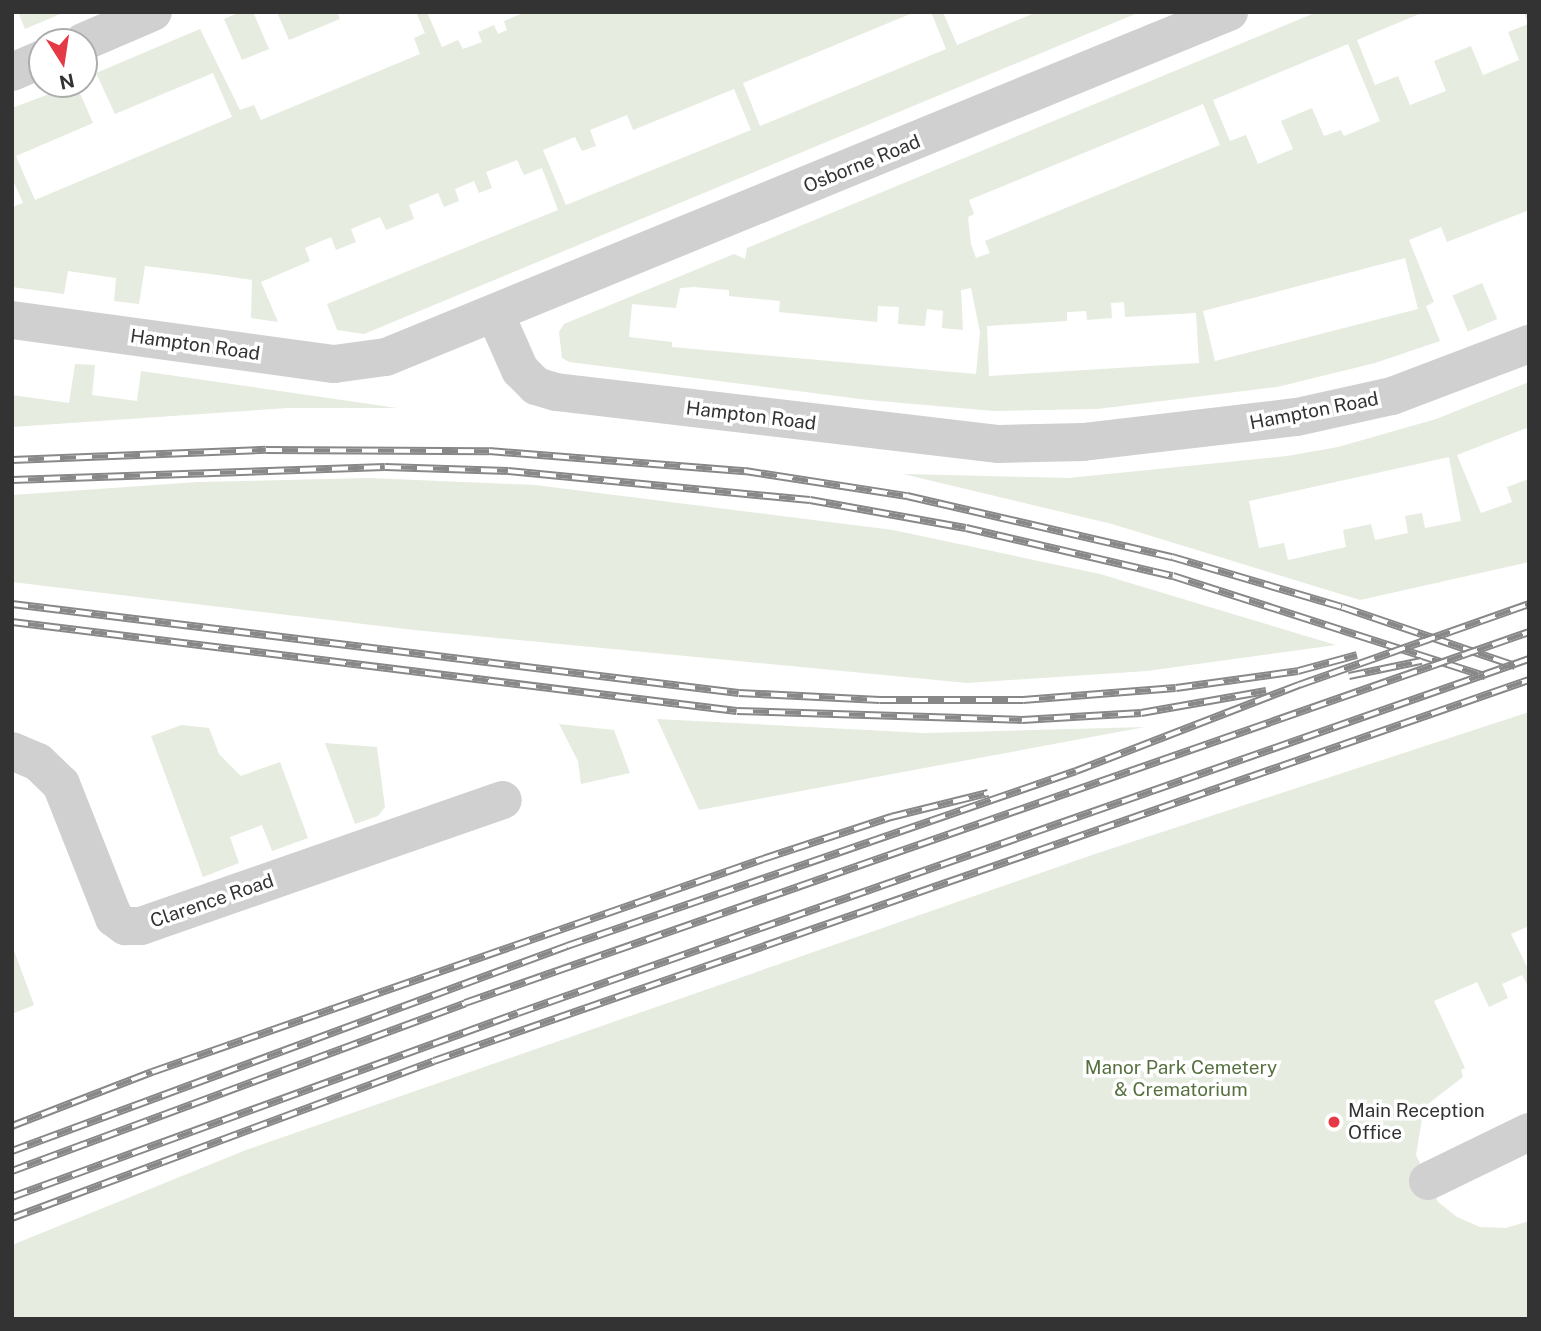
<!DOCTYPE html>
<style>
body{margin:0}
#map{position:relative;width:1541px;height:1331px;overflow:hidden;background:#fff;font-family:"Public Sans",sans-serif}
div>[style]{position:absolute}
.green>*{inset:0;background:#e6ecdf;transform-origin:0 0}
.street>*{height:38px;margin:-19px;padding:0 19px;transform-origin:19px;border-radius:19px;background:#d0d0d0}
.rail>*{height:8px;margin-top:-4px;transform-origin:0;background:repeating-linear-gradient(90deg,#fff 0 16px,#888 0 32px);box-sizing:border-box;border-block:2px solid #888}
.dots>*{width:19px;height:19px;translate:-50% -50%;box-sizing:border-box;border:4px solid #fff;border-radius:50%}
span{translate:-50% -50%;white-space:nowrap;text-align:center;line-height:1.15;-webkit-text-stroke:7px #fff;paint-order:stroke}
.street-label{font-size:19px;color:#333}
.park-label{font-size:19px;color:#56703f}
.poi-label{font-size:19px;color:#333}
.left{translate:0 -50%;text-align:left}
.frame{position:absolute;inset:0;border:14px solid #333;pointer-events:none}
.north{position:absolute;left:28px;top:28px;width:70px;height:70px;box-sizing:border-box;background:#fff;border:2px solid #adadad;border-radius:50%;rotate:168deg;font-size:19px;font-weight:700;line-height:28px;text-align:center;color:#333}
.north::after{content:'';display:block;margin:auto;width:24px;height:32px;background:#e63946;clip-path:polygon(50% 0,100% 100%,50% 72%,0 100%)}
</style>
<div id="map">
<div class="green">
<i style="clip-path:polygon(18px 12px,65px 12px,25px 29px)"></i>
<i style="clip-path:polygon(240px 12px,253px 12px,269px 49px,242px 60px,224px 19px)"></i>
<i style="clip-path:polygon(277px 12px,337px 12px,340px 19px,289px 40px)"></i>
<i style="clip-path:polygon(evenodd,416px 12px,427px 12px,442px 47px,458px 40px,463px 49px,482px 42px,478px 32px,494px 25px,498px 34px,507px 30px,504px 21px,526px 12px,915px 12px,743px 83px,760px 126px,946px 49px,931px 12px,943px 12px,957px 45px,1037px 12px,1140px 12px,364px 334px,337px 330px,327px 304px,558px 210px,542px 168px,524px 175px,517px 160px,486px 172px,492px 188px,479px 193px,474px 181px,455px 189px,459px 201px,444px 207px,438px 193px,409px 205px,414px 219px,386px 230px,380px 217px,351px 229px,356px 242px,336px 250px,331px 237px,305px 248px,310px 261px,261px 282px,278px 322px,251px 318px,252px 280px,218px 275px,145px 266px,139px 304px,114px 301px,116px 278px,68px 271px,64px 294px,12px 287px,12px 207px,23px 203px,12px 178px,12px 108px,76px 84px,93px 123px,16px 156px,35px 200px,232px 117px,213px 73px,115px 114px,96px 73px,200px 29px,240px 110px,254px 105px,261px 120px,420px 54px,414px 38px,425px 33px,416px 12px,734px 89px,751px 130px,566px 205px,543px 150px,575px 137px,582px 151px,596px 146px,590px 130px,627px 115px,633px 130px,734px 89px)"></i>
<i style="clip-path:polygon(evenodd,1317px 12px,1424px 12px,1357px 40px,1375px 85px,1398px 76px,1410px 105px,1446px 91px,1434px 61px,1449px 55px,1471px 46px,1483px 75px,1519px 60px,1508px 32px,1528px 24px,1524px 12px,1529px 12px,1529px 210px,1447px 242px,1441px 227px,1409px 240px,1434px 302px,1426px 306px,1440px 341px,1375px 363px,1277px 387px,1097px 409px,994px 411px,868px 400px,569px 362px,562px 358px,559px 332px,564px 324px,734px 254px,745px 259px,747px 248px,1317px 12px,1348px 44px,1380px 121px,1344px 136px,1341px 130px,1324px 136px,1312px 108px,1281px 121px,1293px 149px,1258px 164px,1246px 135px,1230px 141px,1213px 100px,1348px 44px,1317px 12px,1203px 104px,1220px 145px,985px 241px,990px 253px,976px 258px,971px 244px,968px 217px,974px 214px,969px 200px,1203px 104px,1317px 12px,1405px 258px,1418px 309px,1215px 361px,1203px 311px,1405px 258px,1317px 12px,694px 287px,729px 290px,729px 296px,780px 301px,779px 312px,877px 322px,878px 306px,899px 307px,898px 324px,925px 326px,927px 309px,943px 311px,942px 328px,963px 330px,961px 290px,971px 288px,980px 332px,976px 374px,672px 347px,672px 342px,629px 337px,632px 304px,676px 308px,680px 288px,694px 287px,1317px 12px,1124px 302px,1125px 317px,1196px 313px,1199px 363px,989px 376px,987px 326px,1067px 321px,1067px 312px,1086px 311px,1087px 320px,1112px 318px,1111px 303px,1124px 302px)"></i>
<i style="left:1482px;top:283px;width:39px;height:32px;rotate:67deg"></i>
<i style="clip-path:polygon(75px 364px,95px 365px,92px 395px,137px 401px,141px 371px,397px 408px,288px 408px,12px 427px,12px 395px,69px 403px)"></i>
<i style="clip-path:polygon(evenodd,1529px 382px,1529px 427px,1457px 455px,1481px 513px,1512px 502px,1507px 487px,1529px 479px,1529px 562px,1360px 600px,1112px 524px,903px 474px,1068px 478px,1287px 456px,1338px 447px,1436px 419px,1529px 382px,1449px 457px,1461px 521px,1425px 528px,1422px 513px,1405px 516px,1408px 533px,1375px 540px,1371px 524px,1343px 530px,1346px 547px,1288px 560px,1284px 543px,1259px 548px,1249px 501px,1449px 457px)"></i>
<i style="clip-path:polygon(369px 478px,535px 485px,893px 530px,1100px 574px,1336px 645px,1147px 671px,967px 683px,414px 630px,12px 582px,12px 495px,198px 482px)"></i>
<i style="clip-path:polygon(1529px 712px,1529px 926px,1511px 934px,1529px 971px,1529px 988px,1522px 975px,1502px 984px,1508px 998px,1489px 1007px,1477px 982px,1434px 1001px,1465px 1068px,1461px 1070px,1463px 1077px,1424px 1107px,1416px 1155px,1438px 1202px,1457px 1217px,1480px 1227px,1506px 1228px,1529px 1221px,1529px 1319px,12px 1319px,12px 1245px,246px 1150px,1095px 854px)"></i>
<i style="clip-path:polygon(657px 719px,924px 733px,1145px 727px,699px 810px)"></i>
<i style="clip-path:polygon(559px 724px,614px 730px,630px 773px,581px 784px,578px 761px)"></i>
<i style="clip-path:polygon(182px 725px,209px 728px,219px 754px,241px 776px,280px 762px,308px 838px,272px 851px,262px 825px,230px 837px,239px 863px,203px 877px,151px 736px)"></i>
<i style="clip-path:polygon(325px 743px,377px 747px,385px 807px,378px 816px,355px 824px)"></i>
<i style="clip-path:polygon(12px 945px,34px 1005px,12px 1014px)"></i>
</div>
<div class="street">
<i style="left:83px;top:42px;width:76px;rotate:-23.2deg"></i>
<i style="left:12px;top:72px;width:33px;rotate:-23deg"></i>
<i style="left:496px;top:316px;width:59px;rotate:66deg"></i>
<i style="left:520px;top:370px;width:23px;rotate:45deg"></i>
<i style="left:536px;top:386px;width:21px;rotate:17deg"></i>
<i style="left:556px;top:392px;width:446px;rotate:6.7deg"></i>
<i style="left:999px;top:444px;width:84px;rotate:-1.4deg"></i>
<i style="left:1083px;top:442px;width:215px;rotate:-6.7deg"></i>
<i style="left:1297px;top:417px;width:97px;rotate:-12.5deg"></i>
<i style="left:1392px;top:396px;width:147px;rotate:-20.8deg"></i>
<i style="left:12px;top:320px;width:325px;rotate:7.8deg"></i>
<i style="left:334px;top:364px;width:52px;rotate:-7.7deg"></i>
<i style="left:386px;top:357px;width:911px;rotate:-22.26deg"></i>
<i style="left:12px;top:751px;width:28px;rotate:23deg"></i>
<i style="left:38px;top:762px;width:32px;rotate:44deg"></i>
<i style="left:61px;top:784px;width:144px;rotate:68.4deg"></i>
<i style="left:114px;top:918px;width:14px;rotate:36deg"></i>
<i style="left:125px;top:926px;width:16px"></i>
<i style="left:141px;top:926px;width:383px;rotate:-19.2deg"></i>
<i style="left:1428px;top:1181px;width:112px;rotate:-25.9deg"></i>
</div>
<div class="rail">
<i style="left:12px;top:460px;width:254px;rotate:-2.3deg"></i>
<i style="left:266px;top:450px;width:223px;rotate:0.3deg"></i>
<i style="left:489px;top:451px;width:257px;rotate:4.5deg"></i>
<i style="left:745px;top:471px;width:164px;rotate:8.8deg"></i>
<i style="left:907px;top:496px;width:272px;rotate:13deg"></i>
<i style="left:1172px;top:557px;width:177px;rotate:16.4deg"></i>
<i style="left:1342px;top:607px;width:183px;rotate:18.8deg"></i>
<i style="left:12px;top:480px;width:373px;rotate:-2deg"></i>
<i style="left:385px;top:467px;width:123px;rotate:1.9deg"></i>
<i style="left:508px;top:471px;width:303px;rotate:5.5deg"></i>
<i style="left:810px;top:500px;width:158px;rotate:10.2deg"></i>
<i style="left:966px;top:528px;width:212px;rotate:13.1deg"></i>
<i style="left:1173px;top:576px;width:328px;rotate:17.8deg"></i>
<i style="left:12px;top:604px;width:732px;rotate:6.98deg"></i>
<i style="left:739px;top:693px;width:141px;rotate:2.8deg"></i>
<i style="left:880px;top:700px;width:143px"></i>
<i style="left:1023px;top:700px;width:153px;rotate:-4.5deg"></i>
<i style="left:1176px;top:688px;width:123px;rotate:-7.9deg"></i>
<i style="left:1298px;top:671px;width:61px;rotate:-15.2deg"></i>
<i style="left:12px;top:622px;width:730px;rotate:7deg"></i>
<i style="left:737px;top:711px;width:285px;rotate:1.8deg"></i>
<i style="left:1022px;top:720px;width:119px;rotate:-3.4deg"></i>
<i style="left:1141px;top:713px;width:127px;rotate:-10deg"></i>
<i style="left:1349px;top:676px;width:74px;rotate:-11.8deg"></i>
<i style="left:12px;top:1126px;width:150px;rotate:-21.1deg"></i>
<i style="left:152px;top:1072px;width:647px;rotate:-19.22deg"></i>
<i style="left:763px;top:859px;width:135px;rotate:-18.2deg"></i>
<i style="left:891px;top:817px;width:100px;rotate:-13.9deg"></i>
<i style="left:12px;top:1151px;width:592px;rotate:-20.27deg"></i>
<i style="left:567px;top:946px;width:538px;rotate:-18.97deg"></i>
<i style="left:1076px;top:771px;width:239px;rotate:-21.1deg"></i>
<i style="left:1299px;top:685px;width:244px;rotate:-19.4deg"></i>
<i style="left:12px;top:1171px;width:483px;rotate:-20.3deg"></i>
<i style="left:465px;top:1003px;width:1127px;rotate:-19.22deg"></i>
<i style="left:12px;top:1197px;width:538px;rotate:-19.98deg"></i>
<i style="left:518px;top:1013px;width:1071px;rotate:-19.3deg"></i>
<i style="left:12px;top:1218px;width:450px;rotate:-20.4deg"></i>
<i style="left:434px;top:1061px;width:1159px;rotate:-19.19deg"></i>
</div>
<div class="dots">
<i style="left:1334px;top:1122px;background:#e63946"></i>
</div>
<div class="street-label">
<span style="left:862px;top:164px;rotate:-22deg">Osborne Road</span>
<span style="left:195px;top:345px;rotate:8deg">Hampton Road</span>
<span style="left:1314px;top:411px;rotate:-11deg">Hampton Road</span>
<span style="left:751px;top:416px;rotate:7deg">Hampton Road</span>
<span style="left:212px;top:901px;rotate:-19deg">Clarence Road</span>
</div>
<div class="park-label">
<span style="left:1181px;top:1079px">Manor Park Cemetery<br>&amp; Crematorium</span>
</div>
<div class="poi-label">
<span class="left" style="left:1348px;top:1122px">Main Reception<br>Office</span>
</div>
<div class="frame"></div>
<div class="north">N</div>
</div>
